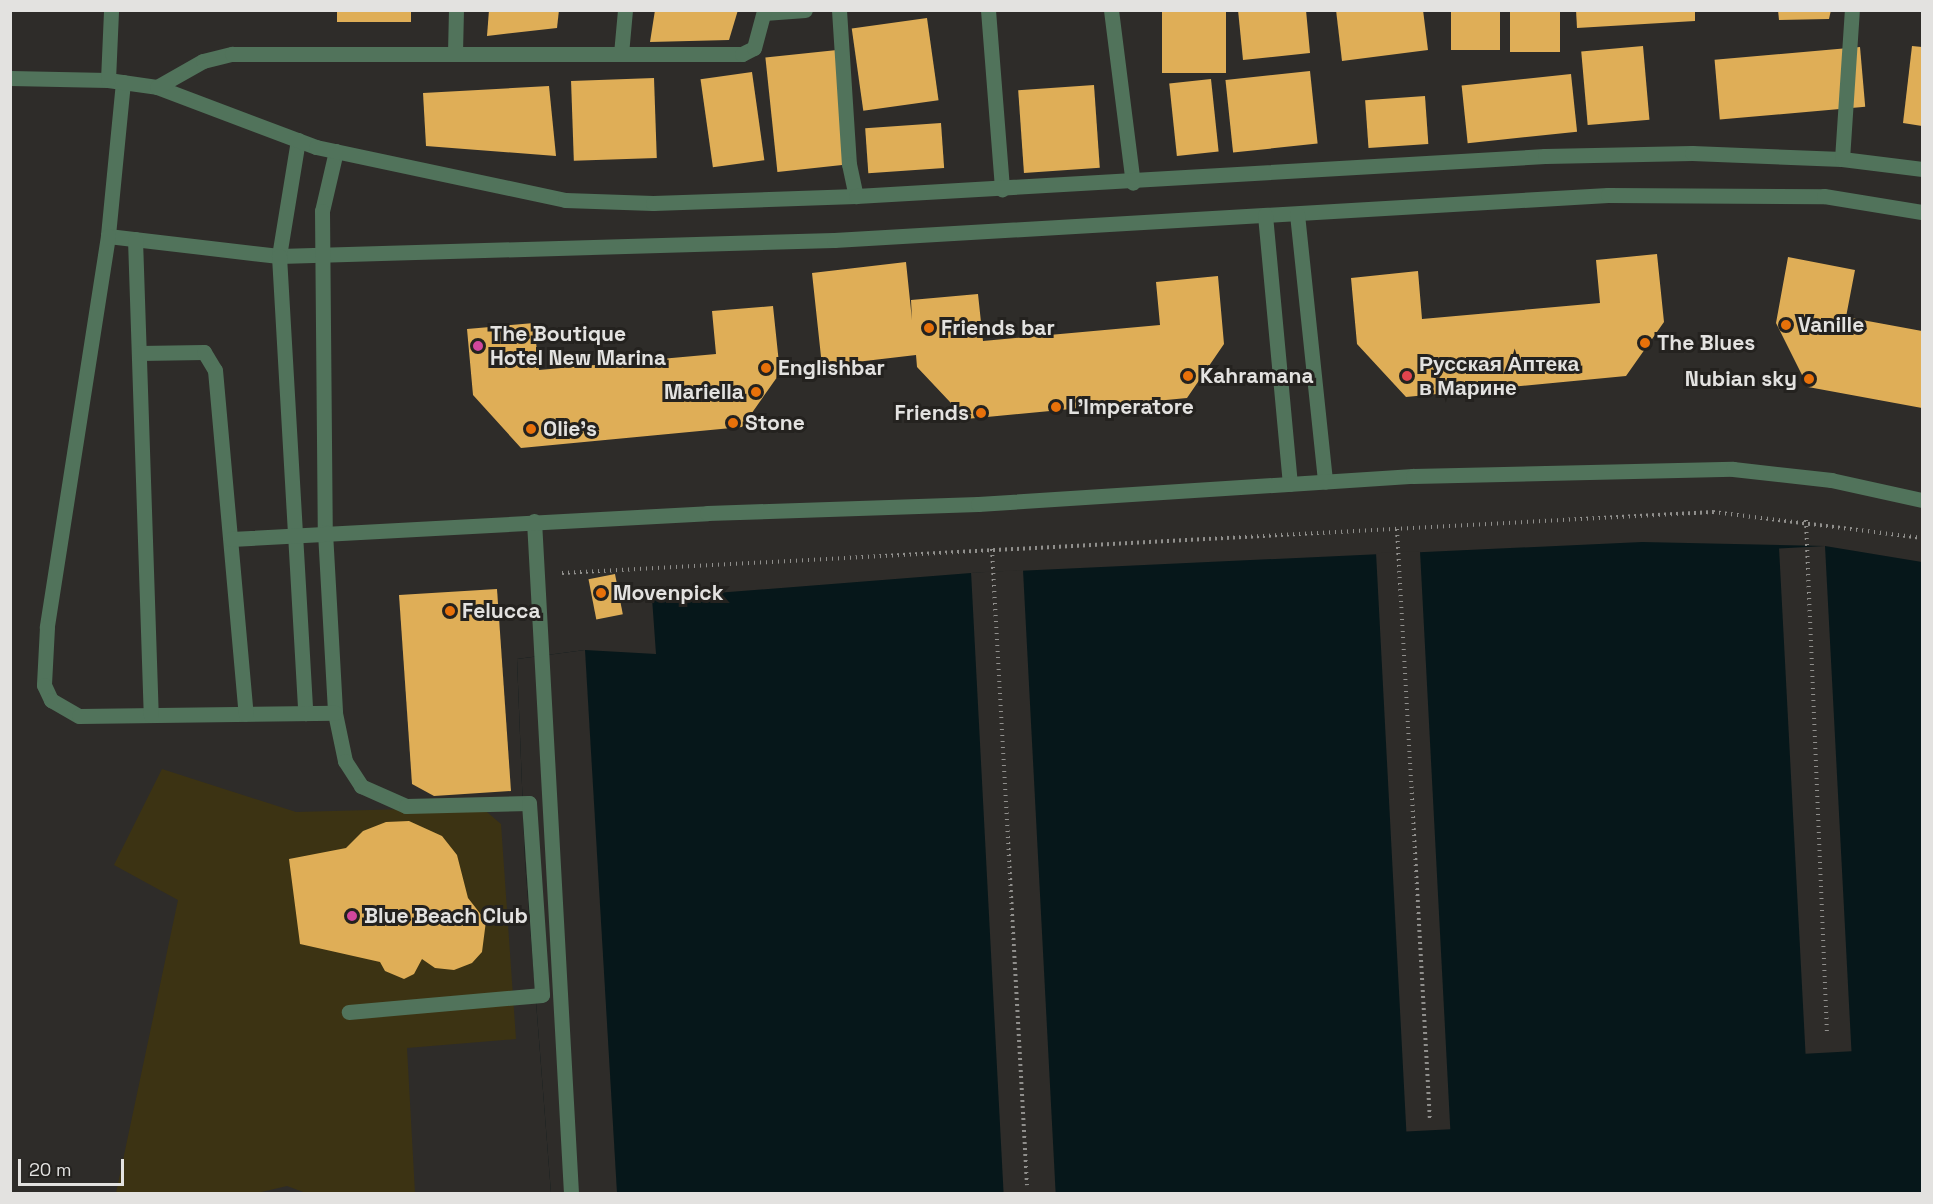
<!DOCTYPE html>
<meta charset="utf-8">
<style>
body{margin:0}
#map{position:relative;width:1933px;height:1204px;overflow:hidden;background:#2e2c29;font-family:"Space Grotesk",sans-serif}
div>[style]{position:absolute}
.sand>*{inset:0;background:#3c3313}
.water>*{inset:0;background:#06171a}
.pier>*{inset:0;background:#2e2c29;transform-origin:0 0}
.building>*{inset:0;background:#dfae57;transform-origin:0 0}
.path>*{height:4px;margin-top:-2px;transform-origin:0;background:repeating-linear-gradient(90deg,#908f8c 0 1.5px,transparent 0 6px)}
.lane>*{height:15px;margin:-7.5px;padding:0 7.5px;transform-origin:7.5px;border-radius:7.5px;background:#51735b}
.street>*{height:15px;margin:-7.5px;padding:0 7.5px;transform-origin:7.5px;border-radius:7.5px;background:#51735b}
.dots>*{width:16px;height:16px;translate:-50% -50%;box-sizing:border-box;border:3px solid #24221f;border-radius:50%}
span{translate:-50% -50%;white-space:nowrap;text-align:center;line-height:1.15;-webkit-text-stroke:6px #24221f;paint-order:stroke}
.poi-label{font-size:21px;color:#e3e2e0;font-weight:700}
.left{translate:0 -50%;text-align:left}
.right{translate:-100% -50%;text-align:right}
.frame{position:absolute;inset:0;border:12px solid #e3e2e0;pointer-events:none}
.scale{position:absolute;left:18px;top:1159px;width:106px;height:27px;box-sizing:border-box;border:3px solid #e3e2e0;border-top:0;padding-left:8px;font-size:18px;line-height:21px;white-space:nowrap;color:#e3e2e0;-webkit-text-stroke:4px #24221f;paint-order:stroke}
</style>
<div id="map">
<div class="sand">
<i style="clip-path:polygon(162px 769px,296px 812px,481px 807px,501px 824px,516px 1039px,407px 1048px,415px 1193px,306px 1193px,287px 1186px,257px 1193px,116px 1193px,178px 900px,114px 865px)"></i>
</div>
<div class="water">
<i style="clip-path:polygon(1642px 542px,1825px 546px,1922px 562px,1922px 1193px,551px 1193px,525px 861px,517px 659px,585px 650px,656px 654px,652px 598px,971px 573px)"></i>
</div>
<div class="pier">
<i style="left:1825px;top:546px;width:506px;height:46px;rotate:87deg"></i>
<i style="left:1420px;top:551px;width:579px;height:44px;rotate:87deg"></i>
<i style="left:1023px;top:570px;width:624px;height:52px;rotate:87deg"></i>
<i style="clip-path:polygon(585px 650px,617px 1193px,551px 1193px,525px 861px,517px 659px)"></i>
</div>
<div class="building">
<i style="left:337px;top:10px;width:74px;height:12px"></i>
<i style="clip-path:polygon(489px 10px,559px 10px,557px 28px,487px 36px)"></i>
<i style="clip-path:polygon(655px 10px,738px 10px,729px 40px,650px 42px)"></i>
<i style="left:1162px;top:10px;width:64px;height:63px"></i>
<i style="clip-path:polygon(1238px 10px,1306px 10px,1310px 53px,1243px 60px)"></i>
<i style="clip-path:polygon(1336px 10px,1423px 10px,1428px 50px,1342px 61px)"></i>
<i style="left:1451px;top:10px;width:49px;height:40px"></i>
<i style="left:1510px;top:10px;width:50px;height:42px"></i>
<i style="clip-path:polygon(1576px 10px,1695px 10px,1695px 21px,1577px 28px)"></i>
<i style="clip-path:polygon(1778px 10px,1831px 10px,1829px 19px,1779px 20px)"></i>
<i style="left:927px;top:18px;width:83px;height:76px;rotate:82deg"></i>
<i style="left:1643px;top:46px;width:74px;height:62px;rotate:85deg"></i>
<i style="clip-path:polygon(1912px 46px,1922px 47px,1922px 126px,1903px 123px)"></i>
<i style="left:1860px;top:47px;width:60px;height:146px;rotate:85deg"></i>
<i style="left:837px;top:50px;width:115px;height:72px;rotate:84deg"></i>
<i style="left:1310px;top:71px;width:73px;height:85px;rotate:84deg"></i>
<i style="left:752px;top:72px;width:89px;height:52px;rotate:82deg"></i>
<i style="left:1571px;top:74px;width:58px;height:110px;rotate:84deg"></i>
<i style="left:654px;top:78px;width:80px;height:83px;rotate:88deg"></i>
<i style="left:1211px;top:79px;width:73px;height:42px;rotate:84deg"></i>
<i style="left:1094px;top:85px;width:83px;height:76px;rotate:86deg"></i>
<i style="clip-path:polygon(549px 86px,556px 156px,426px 146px,423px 93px)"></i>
<i style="left:1425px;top:96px;width:48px;height:60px;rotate:86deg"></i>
<i style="left:941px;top:123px;width:45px;height:76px;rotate:86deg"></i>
<i style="clip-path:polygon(1657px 254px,1664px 322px,1626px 376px,1406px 397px,1357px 344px,1351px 278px,1418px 271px,1422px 319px,1600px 303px,1596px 260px)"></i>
<i style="clip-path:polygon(1788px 257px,1855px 270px,1846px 317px,1922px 331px,1922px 408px,1808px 387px,1776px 323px)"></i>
<i style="clip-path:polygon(906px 262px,912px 320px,911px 300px,978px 294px,983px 341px,1160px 325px,1156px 282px,1218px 276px,1224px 344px,1187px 398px,966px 419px,917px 367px,916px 355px,822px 366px,812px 273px)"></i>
<i style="clip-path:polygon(773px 306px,780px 373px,742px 427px,521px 448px,473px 395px,467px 329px,534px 323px,539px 370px,716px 354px,712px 311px)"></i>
<i style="left:615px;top:574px;width:41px;height:27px;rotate:79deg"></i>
<i style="clip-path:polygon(497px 589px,511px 791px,434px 796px,412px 784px,399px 595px)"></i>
<i style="clip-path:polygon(409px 821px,442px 836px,457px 855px,468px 898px,486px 921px,482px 952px,472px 963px,454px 970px,435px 968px,422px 959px,414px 974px,404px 979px,385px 971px,380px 962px,300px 944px,289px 859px,346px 848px,363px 831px,386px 822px)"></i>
</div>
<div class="path">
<i style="left:1806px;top:520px;width:515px;rotate:87.66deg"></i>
<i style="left:1397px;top:529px;width:593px;rotate:86.81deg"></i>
<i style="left:992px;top:549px;width:637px;rotate:86.85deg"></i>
<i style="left:562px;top:573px;width:1153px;rotate:-3.03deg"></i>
<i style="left:1713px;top:512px;width:211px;rotate:7.1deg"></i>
</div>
<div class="lane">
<i style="left:123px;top:82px;width:155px;rotate:95.6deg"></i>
<i style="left:108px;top:236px;width:172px;rotate:6.7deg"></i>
<i style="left:279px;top:256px;width:555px;rotate:-1.65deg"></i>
<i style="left:834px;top:240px;width:775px;rotate:-3.33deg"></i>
<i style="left:1608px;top:195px;width:216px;rotate:0.3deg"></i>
<i style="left:1824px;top:196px;width:99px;rotate:9.3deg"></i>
<i style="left:298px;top:140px;width:118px;rotate:99.3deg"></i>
<i style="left:279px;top:256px;width:458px;rotate:86.7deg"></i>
<i style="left:336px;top:151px;width:62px;rotate:103.1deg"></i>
<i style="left:322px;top:211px;width:321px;rotate:89.5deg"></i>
<i style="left:325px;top:532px;width:181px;rotate:86.8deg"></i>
<i style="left:335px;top:713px;width:49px;rotate:78.2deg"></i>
<i style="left:345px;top:761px;width:30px;rotate:57deg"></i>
<i style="left:361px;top:786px;width:49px;rotate:24deg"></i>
<i style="left:406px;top:806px;width:123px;rotate:-1.4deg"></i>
<i style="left:529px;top:803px;width:192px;rotate:86.1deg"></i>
<i style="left:542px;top:995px;width:194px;rotate:175deg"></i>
<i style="left:1297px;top:214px;width:269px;rotate:84deg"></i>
<i style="left:1265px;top:215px;width:270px;rotate:84.7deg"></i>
<i style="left:108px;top:236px;width:396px;rotate:98.9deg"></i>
<i style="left:47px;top:627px;width:58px;rotate:93deg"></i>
<i style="left:44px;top:685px;width:17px;rotate:65deg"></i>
<i style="left:51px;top:700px;width:32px;rotate:30deg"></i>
<i style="left:79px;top:716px;width:256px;rotate:-0.7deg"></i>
<i style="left:135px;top:239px;width:476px;rotate:88.1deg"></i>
<i style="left:139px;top:353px;width:65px;rotate:-0.9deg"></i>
<i style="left:204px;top:352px;width:21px;rotate:59deg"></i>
<i style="left:215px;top:370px;width:345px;rotate:84.9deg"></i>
<i style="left:534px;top:521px;width:674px;rotate:86.85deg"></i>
<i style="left:231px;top:539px;width:477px;rotate:-3.1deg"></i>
<i style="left:707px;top:513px;width:271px;rotate:-1.9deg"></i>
<i style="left:978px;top:504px;width:436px;rotate:-3.7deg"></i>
<i style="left:1413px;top:476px;width:320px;rotate:-1.3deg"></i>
<i style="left:1733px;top:469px;width:99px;rotate:6.4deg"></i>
<i style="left:1831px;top:480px;width:93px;rotate:12.4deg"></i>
</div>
<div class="street">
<i style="left:839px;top:10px;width:154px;rotate:86.3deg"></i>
<i style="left:849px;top:164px;width:33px;rotate:78deg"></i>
<i style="left:988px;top:10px;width:180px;rotate:85.5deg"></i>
<i style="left:1111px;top:10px;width:174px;rotate:82.8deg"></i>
<i style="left:764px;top:13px;width:41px;rotate:-4.2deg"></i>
<i style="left:455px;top:53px;width:43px;rotate:-88.7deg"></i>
<i style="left:621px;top:54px;width:44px;rotate:-84.8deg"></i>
<i style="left:10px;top:78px;width:98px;rotate:1.2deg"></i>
<i style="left:108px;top:80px;width:49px;rotate:8.1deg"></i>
<i style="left:157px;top:87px;width:170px;rotate:20.7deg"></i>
<i style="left:316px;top:147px;width:255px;rotate:12deg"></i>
<i style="left:565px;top:200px;width:88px;rotate:2deg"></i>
<i style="left:653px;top:203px;width:203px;rotate:-2deg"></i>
<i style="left:856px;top:196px;width:690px;rotate:-3.32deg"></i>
<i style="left:1545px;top:156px;width:147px;rotate:-1.2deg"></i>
<i style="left:1692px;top:153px;width:150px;rotate:2.3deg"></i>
<i style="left:1842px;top:159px;width:81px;rotate:7.1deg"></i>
<i style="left:108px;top:80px;width:70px;rotate:-87.5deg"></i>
<i style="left:157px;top:87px;width:53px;rotate:-29.5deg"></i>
<i style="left:203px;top:61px;width:30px;rotate:-14deg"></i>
<i style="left:232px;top:54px;width:510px"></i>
<i style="left:742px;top:54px;width:13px;rotate:-27deg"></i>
<i style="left:754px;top:48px;width:39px;rotate:-75deg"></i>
<i style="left:1842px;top:159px;width:149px;rotate:-86.2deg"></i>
</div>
<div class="dots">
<i style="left:1786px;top:325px;background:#e8710a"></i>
<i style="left:929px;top:328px;background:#e8710a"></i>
<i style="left:1645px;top:343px;background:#e8710a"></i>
<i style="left:478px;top:346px;background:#d1479c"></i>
<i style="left:766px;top:368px;background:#e8710a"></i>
<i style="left:1188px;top:376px;background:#e8710a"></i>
<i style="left:1407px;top:376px;background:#e0444e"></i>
<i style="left:1809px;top:379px;background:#e8710a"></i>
<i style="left:756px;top:392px;background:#e8710a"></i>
<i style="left:1056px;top:407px;background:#e8710a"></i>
<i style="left:981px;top:413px;background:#e8710a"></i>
<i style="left:733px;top:423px;background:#e8710a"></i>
<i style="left:531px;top:429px;background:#e8710a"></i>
<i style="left:601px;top:593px;background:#e8710a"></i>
<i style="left:450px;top:611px;background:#e8710a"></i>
<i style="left:352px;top:916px;background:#d1479c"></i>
</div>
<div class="poi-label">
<span class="left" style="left:1798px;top:325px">Vanille</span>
<span class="left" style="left:941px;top:328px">Friends bar</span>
<span class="left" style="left:490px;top:346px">The Boutique<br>Hotel New Marina</span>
<span class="left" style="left:1657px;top:343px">The Blues</span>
<span class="left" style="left:1419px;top:376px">Русская Аптека<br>в Марине</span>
<span class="left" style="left:778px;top:368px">Englishbar</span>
<span class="left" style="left:1200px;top:376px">Kahramana</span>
<span class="right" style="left:1797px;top:379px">Nubian sky</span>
<span class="right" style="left:744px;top:392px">Mariella</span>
<span class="left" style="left:1068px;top:407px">L'Imperatore</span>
<span class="right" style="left:969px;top:413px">Friends</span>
<span class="left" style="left:745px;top:423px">Stone</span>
<span class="left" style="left:543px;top:429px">Olie's</span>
<span class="left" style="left:613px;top:593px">Movenpick</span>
<span class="left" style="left:462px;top:611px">Felucca</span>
<span class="left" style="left:364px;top:916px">Blue Beach Club</span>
</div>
<div class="frame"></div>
<div class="scale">20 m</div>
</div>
